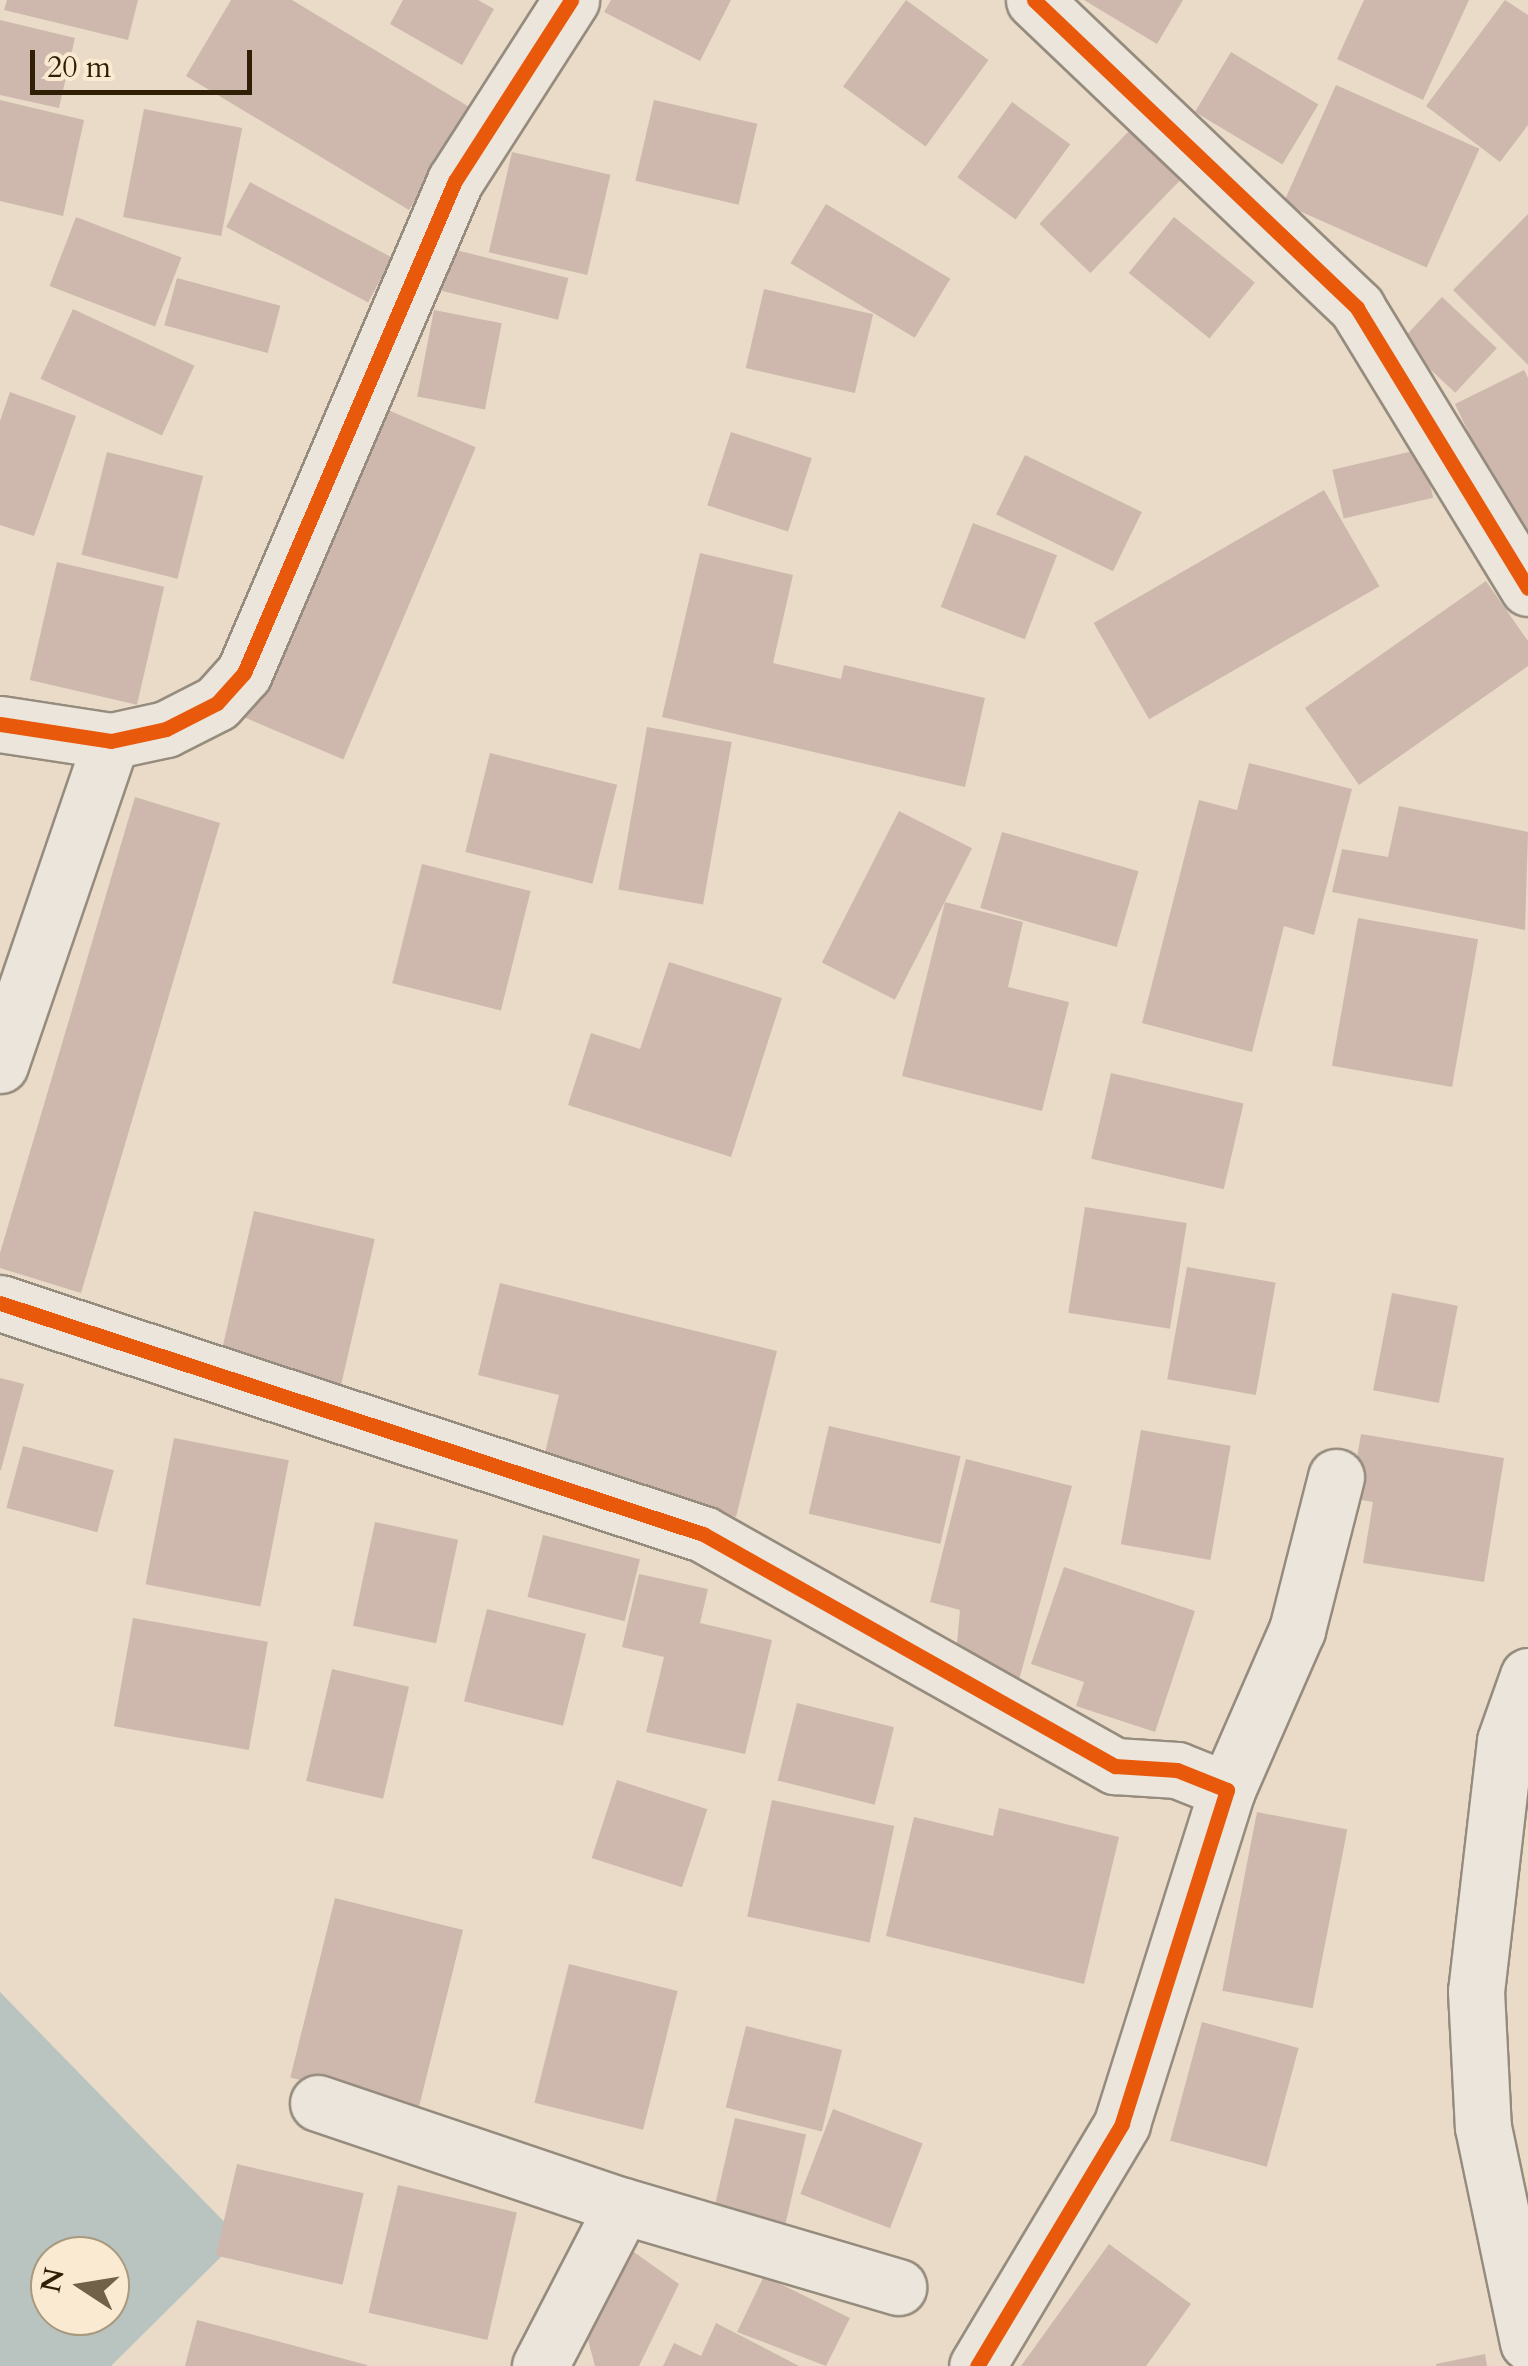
<!DOCTYPE html>
<style>
body{margin:0}
#map{position:relative;width:1528px;height:2366px;overflow:hidden;background:#e9dbc7;font-family:Cardo,serif}
div>[style]{position:absolute}
.water>*{inset:0;background:#b9c3bf}
.building>*{inset:0;background:#ceb8ae;transform-origin:0 0}
.roads{filter:drop-shadow(2px 0 #968c7e) drop-shadow(-2px 0 #968c7e) drop-shadow(0 2px #968c7e) drop-shadow(0 -2px #968c7e)}
.minor>*{height:55px;margin:-27.5px;padding:0 27.5px;transform-origin:27.5px;border-radius:27.5px;background:#ece5db}
.cycleway>*{height:15px;margin:-7.5px;padding:0 7.5px;transform-origin:7.5px;border-radius:7.5px;background:#e8590c}
span{translate:-50% -50%;white-space:nowrap;text-align:center;line-height:1.15;-webkit-text-stroke:10px #faead1;paint-order:stroke}
.north{position:absolute;left:30px;top:2236px;width:100px;height:100px;box-sizing:border-box;background:#faead1;border:2px solid #a9997f;border-radius:50%;rotate:282deg;font-size:28px;font-weight:700;line-height:40px;text-align:center;color:#301f05}
.north::after{content:'';display:block;margin:auto;width:35px;height:45px;background:#716149;clip-path:polygon(50% 0,100% 100%,50% 72%,0 100%)}
.scale{position:absolute;left:30px;top:50px;width:222px;height:45px;box-sizing:border-box;border:5px solid #301f05;border-top:0;padding-left:12px;font-size:30px;line-height:35px;white-space:nowrap;color:#301f05;-webkit-text-stroke:8px #faead1;paint-order:stroke}
</style>
<div id="map">
<div class="water">
<i style="clip-path:polygon(evenodd,0 1992px,240px 2238px,111px 2366px,0 2366px,0 1992px,50px 2256px,110px 2256px,110px 2316px,50px 2316px,50px 2256px)"></i>
</div>
<div class="building">
<i style="clip-path:polygon(7px 0,138px 0,128px 40px,4px 10px)"></i>
<i style="clip-path:polygon(231px 0,292px 0,471px 108px,409px 210px,186px 76px)"></i>
<i style="clip-path:polygon(403px 0,478px 0,494px 9px,462px 65px,390px 24px)"></i>
<i style="clip-path:polygon(611px 0,731px 0,700px 61px,604px 12px)"></i>
<i style="left:906px;top:0;width:102px;height:107px;rotate:36deg"></i>
<i style="clip-path:polygon(1084px 0,1183px 0,1157px 44px)"></i>
<i style="clip-path:polygon(1364px 0,1469px 0,1423px 100px,1337px 59px)"></i>
<i style="clip-path:polygon(1505px 0,1528px 15px,1528px 125px,1500px 162px,1426px 106px)"></i>
<i style="clip-path:polygon(0 20px,75px 38px,59px 108px,0 95px)"></i>
<i style="left:1231px;top:52px;width:102px;height:70px;rotate:31deg"></i>
<i style="left:1336px;top:85px;width:157px;height:130px;rotate:24deg"></i>
<i style="clip-path:polygon(0 100px,84px 120px,63px 216px,0 201px)"></i>
<i style="left:654px;top:100px;width:106px;height:83px;rotate:13deg"></i>
<i style="left:1012px;top:102px;width:72px;height:93px;rotate:36deg"></i>
<i style="left:144px;top:109px;width:100px;height:110px;rotate:11deg"></i>
<i style="left:1129px;top:131px;width:71px;height:129px;rotate:44deg"></i>
<i style="left:512px;top:152px;width:101px;height:103px;rotate:13deg"></i>
<i style="left:250px;top:182px;width:161px;height:51px;rotate:28deg"></i>
<i style="left:826px;top:204px;width:145px;height:69px;rotate:31deg"></i>
<i style="clip-path:polygon(1528px 214px,1528px 365px,1453px 290px)"></i>
<i style="left:76px;top:217px;width:113px;height:74px;rotate:21deg"></i>
<i style="left:1174px;top:217px;width:104px;height:72px;rotate:39deg"></i>
<i style="left:452px;top:249px;width:120px;height:43px;rotate:14deg"></i>
<i style="left:177px;top:278px;width:107px;height:49px;rotate:15deg"></i>
<i style="left:764px;top:289px;width:112px;height:81px;rotate:13deg"></i>
<i style="left:1442px;top:297px;width:75px;height:61px;rotate:43deg"></i>
<i style="left:73px;top:309px;width:134px;height:77px;rotate:25deg"></i>
<i style="left:434px;top:310px;width:69px;height:88px;rotate:11deg"></i>
<i style="clip-path:polygon(1524px 370px,1528px 378px,1528px 558px,1455px 404px)"></i>
<i style="clip-path:polygon(10px 392px,76px 416px,34px 536px,0 525px,0 421px)"></i>
<i style="left:369px;top:402px;width:116px;height:339px;rotate:23deg"></i>
<i style="left:731px;top:432px;width:85px;height:77px;rotate:18deg"></i>
<i style="left:1422px;top:449px;width:50px;height:92px;rotate:77deg"></i>
<i style="left:107px;top:452px;width:99px;height:106px;rotate:14deg"></i>
<i style="left:1025px;top:455px;width:130px;height:66px;rotate:26deg"></i>
<i style="left:1324px;top:490px;width:111px;height:266px;rotate:60deg"></i>
<i style="left:973px;top:523px;width:90px;height:90px;rotate:21deg"></i>
<i style="clip-path:polygon(700px 553px,793px 575px,773px 663px,841px 679px,844px 665px,985px 698px,965px 787px,662px 717px)"></i>
<i style="left:57px;top:562px;width:110px;height:121px;rotate:13deg"></i>
<i style="clip-path:polygon(1486px 581px,1528px 641px,1528px 666px,1359px 785px,1305px 708px)"></i>
<i style="left:647px;top:727px;width:86px;height:165px;rotate:10deg"></i>
<i style="left:490px;top:753px;width:131px;height:102px;rotate:14deg"></i>
<i style="clip-path:polygon(1249px 763px,1352px 789px,1314px 935px,1284px 926px,1252px 1052px,1142px 1023px,1199px 800px,1237px 810px)"></i>
<i style="clip-path:polygon(135px 797px,220px 823px,81px 1293px,0 1268px,0 1253px)"></i>
<i style="clip-path:polygon(1399px 806px,1528px 832px,1525px 930px,1332px 892px,1342px 849px,1388px 857px)"></i>
<i style="left:899px;top:811px;width:82px;height:170px;rotate:27deg"></i>
<i style="left:1002px;top:832px;width:142px;height:79px;rotate:16deg"></i>
<i style="left:422px;top:864px;width:112px;height:123px;rotate:14deg"></i>
<i style="clip-path:polygon(945px 902px,1023px 922px,1008px 987px,1069px 1002px,1042px 1111px,902px 1076px)"></i>
<i style="left:1358px;top:918px;width:122px;height:150px;rotate:10deg"></i>
<i style="clip-path:polygon(669px 962px,782px 998px,731px 1157px,568px 1105px,591px 1033px,640px 1049px)"></i>
<i style="left:1111px;top:1073px;width:136px;height:88px;rotate:13deg"></i>
<i style="left:1085px;top:1207px;width:103px;height:107px;rotate:9deg"></i>
<i style="left:254px;top:1211px;width:124px;height:161px;rotate:13deg"></i>
<i style="left:1187px;top:1267px;width:90px;height:114px;rotate:10deg"></i>
<i style="clip-path:polygon(500px 1283px,777px 1351px,736px 1517px,541px 1469px,559px 1395px,478px 1375px)"></i>
<i style="left:1392px;top:1293px;width:67px;height:99px;rotate:11deg"></i>
<i style="clip-path:polygon(0 1378px,24px 1384px,1px 1470px,0 1470px)"></i>
<i style="left:829px;top:1426px;width:135px;height:90px;rotate:13deg"></i>
<i style="left:1141px;top:1430px;width:91px;height:116px;rotate:10deg"></i>
<i style="clip-path:polygon(1361px 1434px,1504px 1458px,1484px 1582px,1363px 1563px,1373px 1502px,1350px 1498px)"></i>
<i style="left:174px;top:1438px;width:117px;height:149px;rotate:11deg"></i>
<i style="left:23px;top:1446px;width:94px;height:64px;rotate:15deg"></i>
<i style="clip-path:polygon(966px 1459px,1072px 1486px,1019px 1680px,957px 1643px,960px 1610px,930px 1602px)"></i>
<i style="left:375px;top:1522px;width:85px;height:106px;rotate:12deg"></i>
<i style="left:543px;top:1535px;width:100px;height:64px;rotate:14deg"></i>
<i style="clip-path:polygon(1064px 1567px,1195px 1611px,1155px 1732px,1076px 1706px,1084px 1682px,1031px 1664px)"></i>
<i style="clip-path:polygon(639px 1574px,708px 1589px,700px 1623px,772px 1640px,745px 1754px,646px 1732px,664px 1657px,622px 1647px)"></i>
<i style="left:487px;top:1609px;width:102px;height:95px;rotate:14deg"></i>
<i style="left:133px;top:1618px;width:137px;height:110px;rotate:10deg"></i>
<i style="left:332px;top:1669px;width:79px;height:115px;rotate:13deg"></i>
<i style="left:797px;top:1703px;width:100px;height:80px;rotate:14deg"></i>
<i style="left:617px;top:1780px;width:95px;height:82px;rotate:18deg"></i>
<i style="left:772px;top:1800px;width:125px;height:119px;rotate:12deg"></i>
<i style="clip-path:polygon(999px 1808px,1119px 1837px,1084px 1984px,886px 1936px,914px 1817px,993px 1836px)"></i>
<i style="left:1257px;top:1812px;width:92px;height:182px;rotate:11deg"></i>
<i style="left:335px;top:1898px;width:132px;height:185px;rotate:14deg"></i>
<i style="left:569px;top:1964px;width:112px;height:143px;rotate:14deg"></i>
<i style="left:1202px;top:2022px;width:100px;height:123px;rotate:15deg"></i>
<i style="left:746px;top:2026px;width:99px;height:84px;rotate:14deg"></i>
<i style="left:833px;top:2109px;width:96px;height:91px;rotate:21deg"></i>
<i style="left:735px;top:2118px;width:73px;height:110px;rotate:13deg"></i>
<i style="left:237px;top:2164px;width:130px;height:94px;rotate:13deg"></i>
<i style="left:398px;top:2185px;width:122px;height:131px;rotate:13deg"></i>
<i style="clip-path:polygon(1109px 2244px,1191px 2304px,1146px 2366px,1021px 2366px)"></i>
<i style="clip-path:polygon(631px 2250px,679px 2284px,639px 2366px,595px 2366px,583px 2321px)"></i>
<i style="clip-path:polygon(764px 2276px,850px 2318px,826px 2366px,737px 2332px)"></i>
<i style="clip-path:polygon(197px 2320px,367px 2365px,367px 2366px,185px 2366px)"></i>
<i style="clip-path:polygon(716px 2323px,799px 2366px,663px 2366px,674px 2343px,701px 2356px)"></i>
<i style="clip-path:polygon(1485px 2354px,1487px 2366px,1436px 2366px,1436px 2364px)"></i>
</div>
<div class="roads">
<div class="minor">
<i style="left:1034px;top:0;width:446px;rotate:43.6deg"></i>
<i style="left:1357px;top:308px;width:328px;rotate:58.6deg"></i>
<i style="left:0;top:724px;width:112px;rotate:8.7deg"></i>
<i style="left:111px;top:741px;width:56px;rotate:-12.3deg"></i>
<i style="left:166px;top:729px;width:57px;rotate:-27deg"></i>
<i style="left:217px;top:703px;width:40px;rotate:-48deg"></i>
<i style="left:244px;top:673px;width:535px;rotate:-66.79deg"></i>
<i style="left:455px;top:181px;width:215px;rotate:-57.3deg"></i>
<i style="left:0;top:1065px;width:342px;rotate:-71.1deg"></i>
<i style="left:0;top:1303px;width:740px;rotate:18.19deg"></i>
<i style="left:703px;top:1534px;width:473px;rotate:29.4deg"></i>
<i style="left:1115px;top:1766px;width:62px;rotate:3.7deg"></i>
<i style="left:1177px;top:1770px;width:54px;rotate:21.8deg"></i>
<i style="left:1227px;top:1790px;width:350px;rotate:107.5deg"></i>
<i style="left:1122px;top:2124px;width:282px;rotate:120.9deg"></i>
<i style="left:1528px;top:1676px;width:69px;rotate:109.5deg"></i>
<i style="left:1505px;top:1741px;width:252px;rotate:96.6deg"></i>
<i style="left:1476px;top:1991px;width:136px;rotate:87.1deg"></i>
<i style="left:1483px;top:2127px;width:220px;rotate:78.2deg"></i>
<i style="left:1227px;top:1790px;width:175px;rotate:-66.4deg"></i>
<i style="left:1297px;top:1630px;width:158px;rotate:-75.7deg"></i>
<i style="left:318px;top:2103px;width:322px;rotate:18.7deg"></i>
<i style="left:540px;top:2366px;width:180px;rotate:-62.6deg"></i>
<i style="left:623px;top:2206px;width:287px;rotate:16.4deg"></i>
</div>
</div>
<div class="cycleway">
<i style="left:1034px;top:0;width:446px;rotate:43.6deg"></i>
<i style="left:1357px;top:308px;width:328px;rotate:58.6deg"></i>
<i style="left:0;top:724px;width:112px;rotate:8.7deg"></i>
<i style="left:111px;top:741px;width:56px;rotate:-12.3deg"></i>
<i style="left:166px;top:729px;width:57px;rotate:-27deg"></i>
<i style="left:217px;top:703px;width:40px;rotate:-48deg"></i>
<i style="left:244px;top:673px;width:535px;rotate:-66.79deg"></i>
<i style="left:455px;top:181px;width:215px;rotate:-57.3deg"></i>
<i style="left:0;top:1303px;width:740px;rotate:18.19deg"></i>
<i style="left:703px;top:1534px;width:473px;rotate:29.4deg"></i>
<i style="left:1115px;top:1766px;width:62px;rotate:3.7deg"></i>
<i style="left:1177px;top:1770px;width:54px;rotate:21.8deg"></i>
<i style="left:1227px;top:1790px;width:350px;rotate:107.5deg"></i>
<i style="left:1122px;top:2124px;width:282px;rotate:120.9deg"></i>
</div>
<div class="north">N</div>
<div class="scale">20 m</div>
</div>
